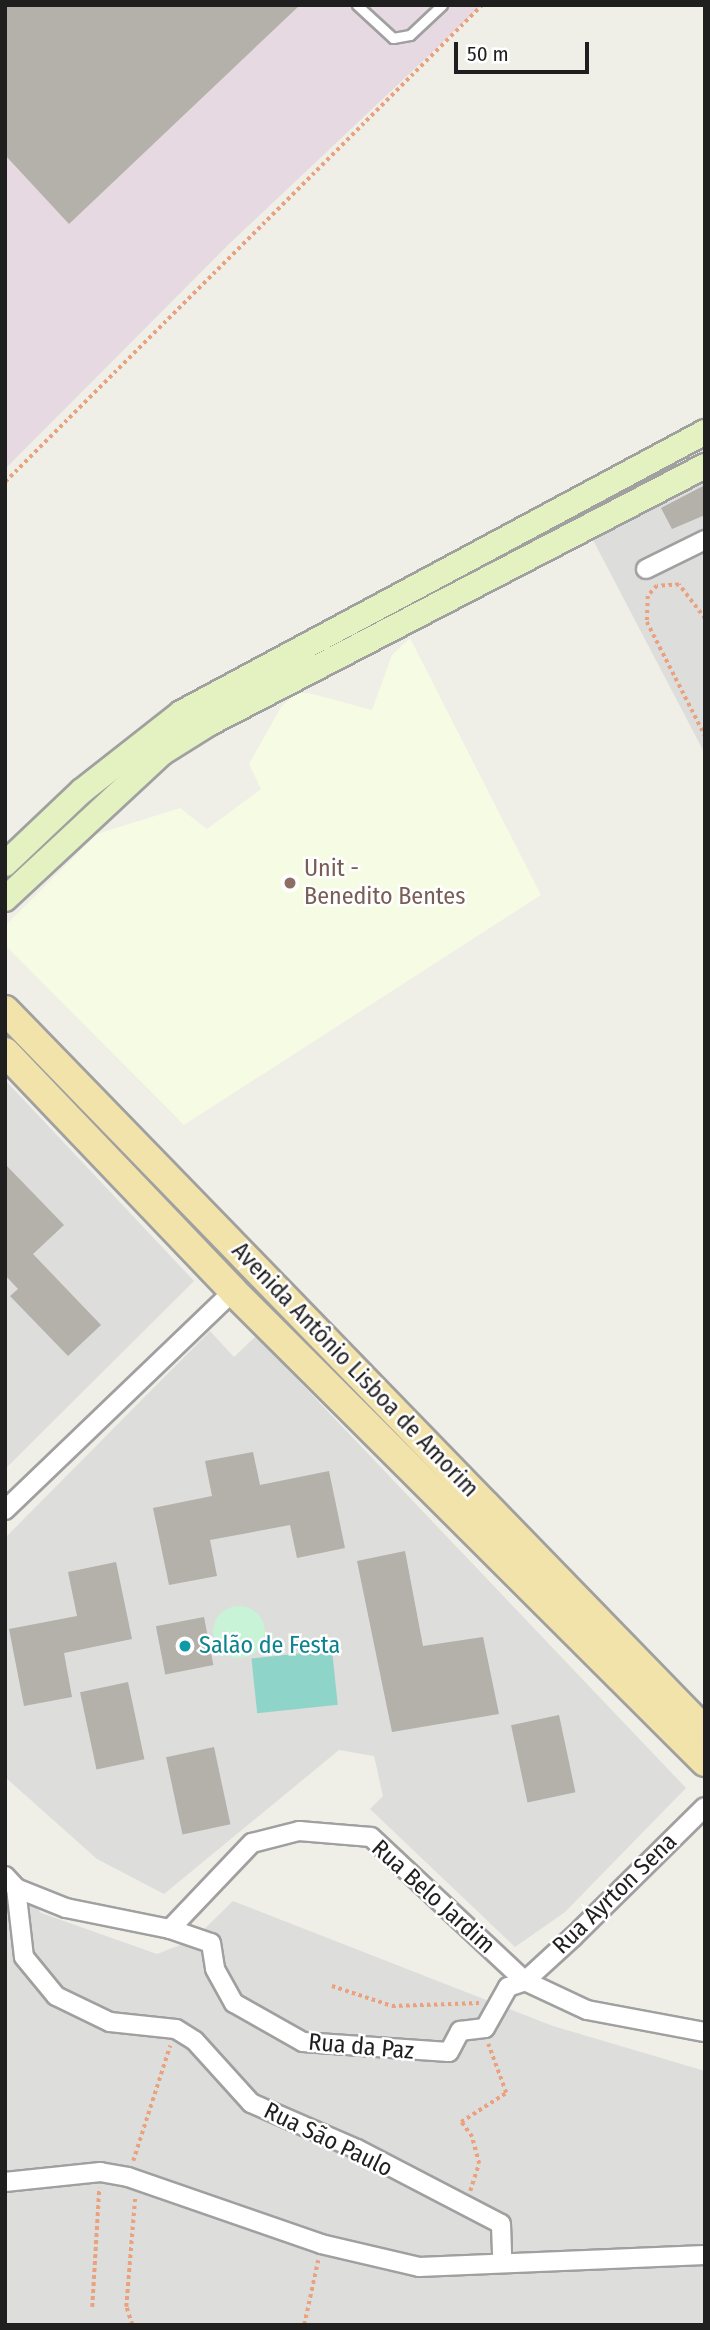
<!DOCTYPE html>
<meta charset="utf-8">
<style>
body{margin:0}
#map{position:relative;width:710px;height:2330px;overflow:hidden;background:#efeee7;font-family:"Fira Sans Condensed",sans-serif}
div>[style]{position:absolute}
.residential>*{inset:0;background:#dddddc}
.industrial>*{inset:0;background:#e7d9e1}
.education>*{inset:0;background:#f6fbe3}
.park>*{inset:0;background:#c9f3d6}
.round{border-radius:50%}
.pitch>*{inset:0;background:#8ed4c9;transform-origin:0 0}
.building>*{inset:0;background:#b4b0aa;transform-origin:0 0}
.path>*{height:3.5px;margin-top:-1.75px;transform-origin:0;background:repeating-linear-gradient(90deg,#eaa17d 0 3.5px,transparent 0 7px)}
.roads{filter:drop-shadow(2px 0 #a0a0a0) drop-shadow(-2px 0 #a0a0a0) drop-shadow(0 2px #a0a0a0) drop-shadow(0 -2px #a0a0a0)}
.lane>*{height:9px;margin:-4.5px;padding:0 4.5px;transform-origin:4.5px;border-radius:4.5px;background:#fff}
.street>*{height:18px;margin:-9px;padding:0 9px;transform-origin:9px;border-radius:9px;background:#fff}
.secondary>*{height:24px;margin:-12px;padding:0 12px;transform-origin:12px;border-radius:12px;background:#e4f2c1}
.primary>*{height:28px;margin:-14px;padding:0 14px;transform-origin:14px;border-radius:14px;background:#f1e3a9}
.dots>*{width:19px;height:19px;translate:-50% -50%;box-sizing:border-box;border:4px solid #fff;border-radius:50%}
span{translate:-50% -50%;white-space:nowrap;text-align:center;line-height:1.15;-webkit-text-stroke:5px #fff;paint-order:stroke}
.education-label{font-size:24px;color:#785e54}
.left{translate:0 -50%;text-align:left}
.street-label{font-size:24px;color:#1f1f1f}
.culture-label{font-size:24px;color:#0d838f}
.frame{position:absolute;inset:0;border:7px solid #1f1f1f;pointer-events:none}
.scale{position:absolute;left:454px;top:42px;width:135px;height:32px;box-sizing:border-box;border:4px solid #1f1f1f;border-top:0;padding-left:9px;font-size:21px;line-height:24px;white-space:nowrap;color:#1f1f1f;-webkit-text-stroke:5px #fff;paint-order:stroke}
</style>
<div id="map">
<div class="residential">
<i style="clip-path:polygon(705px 481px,705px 754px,593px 540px)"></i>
<i style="clip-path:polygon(5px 1080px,194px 1281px,5px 1469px)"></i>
<i style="clip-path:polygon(210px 1331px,234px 1357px,256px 1336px,686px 1788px,565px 1912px,515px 1947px,370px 1809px,383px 1796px,374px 1756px,339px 1750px,164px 1894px,97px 1859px,5px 1777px,5px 1538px)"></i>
<i style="clip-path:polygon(5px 1863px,41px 1913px,157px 1954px,193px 1940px,233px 1901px,553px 2026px,705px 2071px,705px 2325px,5px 2325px)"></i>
</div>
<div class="industrial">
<i style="clip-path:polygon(5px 5px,482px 5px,228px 245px,5px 469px)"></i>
</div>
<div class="education">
<i style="clip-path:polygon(410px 638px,541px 895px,184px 1125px,5px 945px,5px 926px,97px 834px,180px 808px,207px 829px,261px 789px,249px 764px,281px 707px,296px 693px,309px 693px,372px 710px,392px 655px)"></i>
</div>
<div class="park">
<i class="round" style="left:213px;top:1606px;width:52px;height:52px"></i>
</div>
<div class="pitch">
<i style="left:332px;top:1650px;width:55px;height:81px;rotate:84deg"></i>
</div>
<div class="building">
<i style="clip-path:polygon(5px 5px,300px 5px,69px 224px,5px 155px)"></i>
<i style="clip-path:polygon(705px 485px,705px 515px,672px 529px,661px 508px)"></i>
<i style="clip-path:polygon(5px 1164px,64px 1225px,33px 1254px,101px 1325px,68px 1356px,10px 1296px,18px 1289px,5px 1275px)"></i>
<i style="clip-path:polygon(253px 1452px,260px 1485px,329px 1471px,345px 1548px,297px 1558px,290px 1525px,210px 1540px,217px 1576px,169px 1585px,153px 1508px,212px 1496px,205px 1461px)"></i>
<i style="clip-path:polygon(405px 1551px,423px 1646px,483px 1637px,499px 1714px,392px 1732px,357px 1561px)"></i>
<i style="clip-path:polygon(116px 1562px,132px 1639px,64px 1653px,72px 1697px,24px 1706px,9px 1629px,77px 1616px,68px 1572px)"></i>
<i style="left:204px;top:1617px;width:49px;height:49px;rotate:79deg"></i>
<i style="left:128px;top:1682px;width:79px;height:49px;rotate:78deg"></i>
<i style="left:559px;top:1715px;width:79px;height:49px;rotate:78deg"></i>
<i style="left:214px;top:1747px;width:79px;height:49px;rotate:78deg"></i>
</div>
<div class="path">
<i style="left:5px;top:482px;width:675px;rotate:-45deg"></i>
<i style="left:705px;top:619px;width:43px;rotate:-127.4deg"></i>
<i style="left:679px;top:585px;width:22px;rotate:177deg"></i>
<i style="left:657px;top:586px;width:13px;rotate:132deg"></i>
<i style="left:648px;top:596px;width:26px;rotate:92deg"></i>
<i style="left:647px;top:622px;width:128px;rotate:63deg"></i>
<i style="left:332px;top:1986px;width:63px;rotate:18.4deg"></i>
<i style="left:392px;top:2006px;width:87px;rotate:-2deg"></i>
<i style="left:133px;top:2161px;width:121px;rotate:-72.2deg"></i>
<i style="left:470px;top:2191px;width:28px;rotate:-72deg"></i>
<i style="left:479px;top:2164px;width:28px;rotate:-105deg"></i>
<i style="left:472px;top:2137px;width:19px;rotate:-126deg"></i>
<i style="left:461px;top:2122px;width:54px;rotate:-32.8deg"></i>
<i style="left:506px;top:2093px;width:52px;rotate:-110.2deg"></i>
<i style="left:92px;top:2307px;width:119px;rotate:-86.6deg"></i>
<i style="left:132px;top:2325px;width:19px;rotate:-108deg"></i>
<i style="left:126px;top:2307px;width:110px;rotate:-85.3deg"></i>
<i style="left:304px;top:2325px;width:66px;rotate:-77.8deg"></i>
</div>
<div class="roads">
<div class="lane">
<i style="left:357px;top:5px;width:49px;rotate:42.5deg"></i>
<i style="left:393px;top:38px;width:17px;rotate:-10deg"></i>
<i style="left:410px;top:35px;width:44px;rotate:-43.2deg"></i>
</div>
<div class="street">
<i style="left:646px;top:569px;width:66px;rotate:-26.2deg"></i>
<i style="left:5px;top:1510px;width:316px;rotate:-43.8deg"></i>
<i style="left:5px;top:1876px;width:16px;rotate:47deg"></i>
<i style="left:16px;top:1888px;width:54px;rotate:21.8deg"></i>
<i style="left:66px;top:1908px;width:106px;rotate:11.4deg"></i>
<i style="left:170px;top:1929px;width:119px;rotate:-46.4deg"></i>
<i style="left:252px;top:1843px;width:49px;rotate:-14.3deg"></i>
<i style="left:299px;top:1831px;width:72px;rotate:4.8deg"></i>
<i style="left:371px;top:1837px;width:211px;rotate:43.1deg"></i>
<i style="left:525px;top:1981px;width:68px;rotate:25.1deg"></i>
<i style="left:587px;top:2010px;width:120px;rotate:10.6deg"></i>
<i style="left:16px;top:1888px;width:69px;rotate:83.4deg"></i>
<i style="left:24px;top:1957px;width:50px;rotate:50.6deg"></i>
<i style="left:56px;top:1996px;width:60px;rotate:25.7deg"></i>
<i style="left:110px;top:2022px;width:66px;rotate:6.1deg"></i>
<i style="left:176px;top:2029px;width:22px;rotate:32deg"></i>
<i style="left:195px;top:2041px;width:84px;rotate:47.9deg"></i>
<i style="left:251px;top:2103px;width:116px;rotate:23.5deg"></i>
<i style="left:357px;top:2149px;width:162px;rotate:27.5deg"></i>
<i style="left:501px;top:2224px;width:36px;rotate:88deg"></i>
<i style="left:170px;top:1929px;width:43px;rotate:18.9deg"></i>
<i style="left:211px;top:1943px;width:26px;rotate:81deg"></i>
<i style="left:215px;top:1969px;width:39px;rotate:61deg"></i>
<i style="left:234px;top:2003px;width:79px;rotate:29.5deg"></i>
<i style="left:303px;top:2042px;width:146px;rotate:3.9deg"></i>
<i style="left:449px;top:2052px;width:24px;rotate:-62deg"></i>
<i style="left:460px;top:2031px;width:25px;rotate:-7deg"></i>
<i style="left:485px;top:2028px;width:47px;rotate:-60.7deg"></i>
<i style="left:508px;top:1987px;width:18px;rotate:-19deg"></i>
<i style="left:525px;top:1981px;width:65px;rotate:-42.5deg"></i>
<i style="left:573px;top:1937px;width:185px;rotate:-44.6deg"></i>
<i style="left:5px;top:2182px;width:96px;rotate:-6deg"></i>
<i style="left:100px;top:2172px;width:28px;rotate:10deg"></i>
<i style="left:128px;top:2177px;width:204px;rotate:19.1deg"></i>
<i style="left:321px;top:2244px;width:101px;rotate:13.2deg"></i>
<i style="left:419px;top:2267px;width:286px;rotate:-2.4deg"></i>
</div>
<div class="secondary">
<i style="left:5px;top:864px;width:106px;rotate:-43.5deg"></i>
<i style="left:82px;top:791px;width:126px;rotate:-38.2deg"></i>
<i style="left:181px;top:713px;width:595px;rotate:-28.2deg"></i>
<i style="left:5px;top:899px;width:214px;rotate:-42.9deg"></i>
<i style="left:162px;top:753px;width:57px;rotate:-32deg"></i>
<i style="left:210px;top:723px;width:558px;rotate:-27.44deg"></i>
</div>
<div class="primary">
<i style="left:5px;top:1010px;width:1005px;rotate:45.85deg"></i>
<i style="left:5px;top:1052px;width:330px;rotate:46.3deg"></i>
<i style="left:233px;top:1291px;width:667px;rotate:44.94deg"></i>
</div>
</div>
<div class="dots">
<i style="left:290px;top:883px;background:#8d6e63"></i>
<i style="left:185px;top:1646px;background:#0f9aa8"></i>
</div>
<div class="education-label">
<span class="left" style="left:304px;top:883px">Unit -<br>Benedito Bentes</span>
</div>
<div class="street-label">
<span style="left:355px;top:1370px;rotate:46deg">Avenida Antônio Lisboa de Amorim</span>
<span style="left:615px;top:1894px;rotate:-44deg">Rua Ayrton Sena</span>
<span style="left:433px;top:1897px;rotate:42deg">Rua Belo Jardim</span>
<span style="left:361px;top:2047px;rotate:5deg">Rua da Paz</span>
<span style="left:328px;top:2140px;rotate:26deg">Rua São Paulo</span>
</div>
<div class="culture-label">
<span class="left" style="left:199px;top:1646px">Salão de Festa</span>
</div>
<div class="frame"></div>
<div class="scale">50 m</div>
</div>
